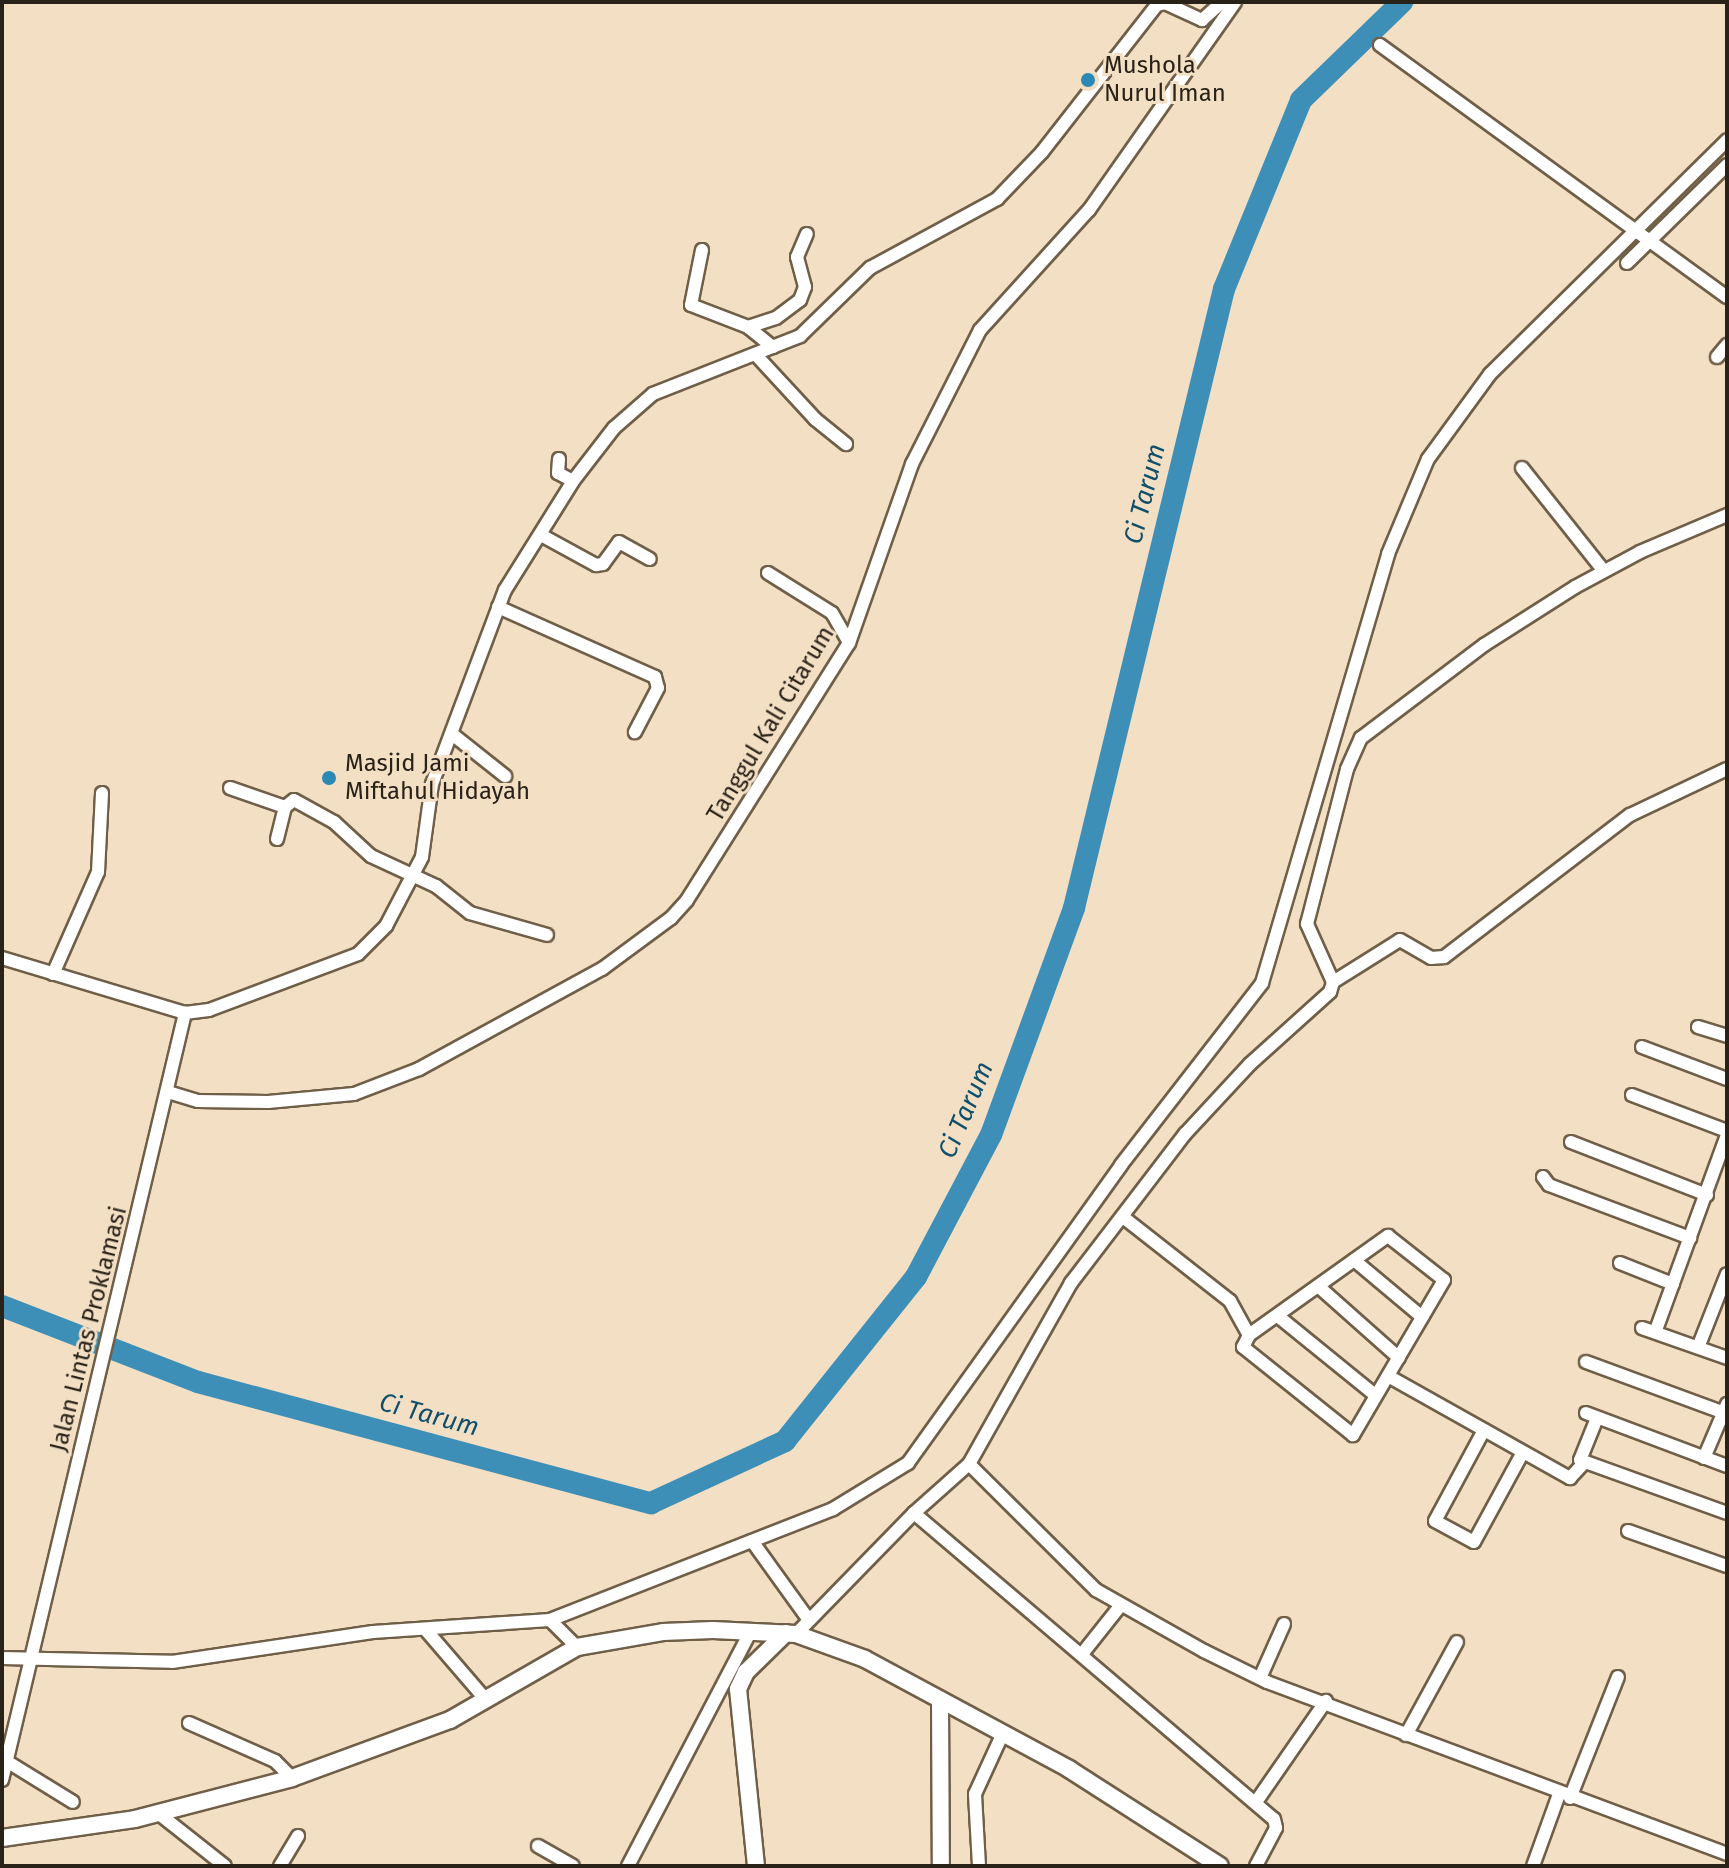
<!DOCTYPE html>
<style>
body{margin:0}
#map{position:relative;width:1729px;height:1868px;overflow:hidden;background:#f2dfc4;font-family:"Fira Sans",sans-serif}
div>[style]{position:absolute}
.river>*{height:22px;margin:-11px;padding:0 11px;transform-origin:11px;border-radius:11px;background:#3e8fb8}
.roads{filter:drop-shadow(2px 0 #705f48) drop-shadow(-2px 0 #705f48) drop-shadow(0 2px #705f48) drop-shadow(0 -2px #705f48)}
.street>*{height:12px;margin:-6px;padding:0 6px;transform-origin:6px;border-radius:6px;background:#fff}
.secondary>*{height:16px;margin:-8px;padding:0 8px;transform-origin:8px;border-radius:8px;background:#fff}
.dots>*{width:22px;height:22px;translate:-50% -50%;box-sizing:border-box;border:4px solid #f2dfc4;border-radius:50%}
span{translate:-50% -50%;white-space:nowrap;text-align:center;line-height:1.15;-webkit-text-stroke:6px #f2dfc4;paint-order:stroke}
.poi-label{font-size:24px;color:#292218}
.left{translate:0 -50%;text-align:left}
.street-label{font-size:24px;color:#292218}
.water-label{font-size:26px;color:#0f4f6c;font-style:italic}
.frame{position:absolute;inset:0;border:4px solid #292218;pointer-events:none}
</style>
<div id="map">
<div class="river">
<i style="left:2px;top:1306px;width:210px;rotate:21.2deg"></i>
<i style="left:198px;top:1382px;width:469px;rotate:15deg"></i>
<i style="left:651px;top:1503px;width:148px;rotate:-24.8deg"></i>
<i style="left:785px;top:1441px;width:210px;rotate:-51.4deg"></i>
<i style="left:916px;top:1277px;width:161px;rotate:-62.2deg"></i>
<i style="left:991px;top:1135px;width:242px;rotate:-69.9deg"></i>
<i style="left:1074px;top:908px;width:637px;rotate:-76.38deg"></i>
<i style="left:1224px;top:289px;width:204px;rotate:-67.8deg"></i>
<i style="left:1301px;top:100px;width:141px;rotate:-44.1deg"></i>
</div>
<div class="roads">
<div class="street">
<i style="left:1380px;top:45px;width:429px;rotate:36deg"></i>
<i style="left:702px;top:250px;width:56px;rotate:101.3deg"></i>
<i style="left:691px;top:305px;width:61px;rotate:21.1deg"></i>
<i style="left:748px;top:327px;width:32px;rotate:39deg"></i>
<i style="left:1627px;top:263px;width:140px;rotate:-44.4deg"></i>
<i style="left:748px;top:327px;width:29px;rotate:-18deg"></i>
<i style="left:776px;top:318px;width:30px;rotate:-37deg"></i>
<i style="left:800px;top:300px;width:14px;rotate:-69deg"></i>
<i style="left:805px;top:287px;width:31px;rotate:-105deg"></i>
<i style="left:797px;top:257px;width:25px;rotate:-67deg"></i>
<i style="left:756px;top:355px;width:87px;rotate:47.3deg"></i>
<i style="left:815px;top:419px;width:40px;rotate:39deg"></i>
<i style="left:1717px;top:357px;width:16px;rotate:-50deg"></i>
<i style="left:559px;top:459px;width:14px;rotate:94deg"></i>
<i style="left:558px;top:473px;width:17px;rotate:28deg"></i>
<i style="left:1522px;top:468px;width:130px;rotate:51.5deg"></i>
<i style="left:541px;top:535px;width:63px;rotate:28.6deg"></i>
<i style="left:596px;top:565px;width:7px;rotate:-8deg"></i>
<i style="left:603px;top:564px;width:27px;rotate:-54deg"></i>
<i style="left:619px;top:542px;width:35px;rotate:29deg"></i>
<i style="left:768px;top:573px;width:75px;rotate:32deg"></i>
<i style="left:832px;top:613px;width:34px;rotate:60deg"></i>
<i style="left:498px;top:607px;width:172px;rotate:24deg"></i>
<i style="left:655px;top:677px;width:11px;rotate:75deg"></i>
<i style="left:658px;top:688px;width:50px;rotate:117.6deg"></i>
<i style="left:452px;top:734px;width:68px;rotate:38.4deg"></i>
<i style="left:230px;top:788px;width:58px;rotate:19.1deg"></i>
<i style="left:277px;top:839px;width:33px;rotate:-76deg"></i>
<i style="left:285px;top:807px;width:11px;rotate:-38deg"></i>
<i style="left:294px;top:800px;width:46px;rotate:28.8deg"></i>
<i style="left:334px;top:822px;width:50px;rotate:42.6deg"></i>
<i style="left:371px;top:856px;width:72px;rotate:24.8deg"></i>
<i style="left:436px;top:886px;width:43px;rotate:38.5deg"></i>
<i style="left:470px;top:913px;width:80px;rotate:15.9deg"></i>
<i style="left:2px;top:958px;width:191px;rotate:16.7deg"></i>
<i style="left:185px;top:1013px;width:24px;rotate:-7deg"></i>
<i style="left:209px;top:1010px;width:159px;rotate:-20.6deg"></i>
<i style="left:358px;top:954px;width:40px;rotate:-45deg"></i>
<i style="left:386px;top:926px;width:78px;rotate:-62.4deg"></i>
<i style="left:422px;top:857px;width:74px;rotate:-82.2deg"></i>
<i style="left:432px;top:784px;width:207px;rotate:-69.4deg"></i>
<i style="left:505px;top:590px;width:128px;rotate:-58deg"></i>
<i style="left:573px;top:481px;width:67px;rotate:-52.3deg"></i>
<i style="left:614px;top:428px;width:52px;rotate:-41.1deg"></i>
<i style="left:653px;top:394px;width:158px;rotate:-21.5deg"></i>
<i style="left:800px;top:336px;width:98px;rotate:-44.2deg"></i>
<i style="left:870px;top:268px;width:145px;rotate:-28.5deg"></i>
<i style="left:997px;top:199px;width:65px;rotate:-46.2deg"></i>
<i style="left:1042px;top:152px;width:187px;rotate:-52deg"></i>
<i style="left:1157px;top:5px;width:8px;rotate:-14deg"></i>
<i style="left:1165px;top:3px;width:41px;rotate:24.7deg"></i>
<i style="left:1202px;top:20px;width:27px;rotate:-42deg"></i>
<i style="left:53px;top:974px;width:111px;rotate:-66.2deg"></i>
<i style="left:98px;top:872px;width:79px;rotate:-87.1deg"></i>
<i style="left:1333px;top:982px;width:79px;rotate:-32.1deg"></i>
<i style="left:1400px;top:940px;width:36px;rotate:30deg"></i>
<i style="left:1431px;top:958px;width:13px;rotate:-4deg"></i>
<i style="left:1444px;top:957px;width:234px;rotate:-37.4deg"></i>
<i style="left:1630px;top:815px;width:107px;rotate:-25.4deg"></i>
<i style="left:1698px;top:1027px;width:30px;rotate:17deg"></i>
<i style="left:1642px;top:1047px;width:91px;rotate:20.6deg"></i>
<i style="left:168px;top:1092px;width:31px;rotate:17deg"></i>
<i style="left:198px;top:1101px;width:70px;rotate:0.8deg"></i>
<i style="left:268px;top:1102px;width:86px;rotate:-5.3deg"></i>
<i style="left:354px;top:1094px;width:70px;rotate:-21deg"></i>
<i style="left:419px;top:1069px;width:209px;rotate:-28.7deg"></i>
<i style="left:602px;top:969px;width:86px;rotate:-36.5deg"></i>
<i style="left:671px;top:918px;width:24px;rotate:-48deg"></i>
<i style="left:687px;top:900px;width:304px;rotate:-57.8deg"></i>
<i style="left:849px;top:643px;width:190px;rotate:-70.6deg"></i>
<i style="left:912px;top:464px;width:150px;rotate:-63.1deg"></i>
<i style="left:980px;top:330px;width:162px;rotate:-47.8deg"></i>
<i style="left:1089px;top:210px;width:254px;rotate:-54.9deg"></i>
<i style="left:1632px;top:1095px;width:102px;rotate:20.8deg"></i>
<i style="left:1571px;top:1142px;width:146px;rotate:21.3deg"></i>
<i style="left:1543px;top:1177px;width:10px;rotate:53deg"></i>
<i style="left:1549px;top:1185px;width:151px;rotate:20.6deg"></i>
<i style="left:1123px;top:1217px;width:136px;rotate:38.1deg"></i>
<i style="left:1230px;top:1301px;width:39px;rotate:61deg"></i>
<i style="left:1249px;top:1335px;width:171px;rotate:-35.5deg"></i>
<i style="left:1388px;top:1236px;width:71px;rotate:38.2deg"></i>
<i style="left:1444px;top:1280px;width:180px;rotate:120.4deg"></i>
<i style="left:1353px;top:1435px;width:141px;rotate:-141.3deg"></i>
<i style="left:1243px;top:1347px;width:13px;rotate:-63deg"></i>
<i style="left:1354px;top:1260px;width:89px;rotate:40deg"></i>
<i style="left:1620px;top:1263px;width:57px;rotate:21.6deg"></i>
<i style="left:1318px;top:1286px;width:108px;rotate:41.6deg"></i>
<i style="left:1279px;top:1317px;width:124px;rotate:39.1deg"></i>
<i style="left:1642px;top:1328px;width:90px;rotate:19.4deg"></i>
<i style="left:1656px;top:1330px;width:208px;rotate:-70deg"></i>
<i style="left:1699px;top:1345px;width:76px;rotate:-68.5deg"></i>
<i style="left:1586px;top:1362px;width:150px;rotate:20.2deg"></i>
<i style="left:1388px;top:1376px;width:209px;rotate:29.3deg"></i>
<i style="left:1570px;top:1478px;width:22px;rotate:-47deg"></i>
<i style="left:1586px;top:1413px;width:151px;rotate:20.6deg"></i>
<i style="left:1597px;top:1418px;width:45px;rotate:112deg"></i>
<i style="left:1580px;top:1460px;width:156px;rotate:19.8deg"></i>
<i style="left:1484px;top:1430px;width:103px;rotate:118.3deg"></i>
<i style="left:1435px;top:1521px;width:44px;rotate:28.3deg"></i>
<i style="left:1474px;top:1542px;width:102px;rotate:-61.4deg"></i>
<i style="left:1704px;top:1458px;width:59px;rotate:-66.9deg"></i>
<i style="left:969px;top:1464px;width:179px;rotate:44.8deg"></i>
<i style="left:1096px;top:1590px;width:124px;rotate:29.5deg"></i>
<i style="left:1204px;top:1651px;width:70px;rotate:26.2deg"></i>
<i style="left:1267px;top:1682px;width:491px;rotate:20.5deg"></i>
<i style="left:914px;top:1513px;width:472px;rotate:40.4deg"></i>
<i style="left:1274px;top:1819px;width:9px;rotate:77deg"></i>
<i style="left:1276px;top:1828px;width:43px;rotate:117.8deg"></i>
<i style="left:1628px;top:1531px;width:105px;rotate:19.5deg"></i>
<i style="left:752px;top:1541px;width:97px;rotate:54.2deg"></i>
<i style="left:550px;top:1620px;width:38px;rotate:45deg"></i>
<i style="left:425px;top:1629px;width:94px;rotate:49.3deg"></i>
<i style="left:796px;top:1634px;width:169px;rotate:-45.7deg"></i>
<i style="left:914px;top:1513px;width:74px;rotate:-41.7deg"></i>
<i style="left:969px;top:1464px;width:208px;rotate:-60.6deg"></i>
<i style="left:1071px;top:1283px;width:188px;rotate:-52.6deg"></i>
<i style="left:1185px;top:1134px;width:96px;rotate:-47.1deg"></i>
<i style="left:1250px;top:1064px;width:108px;rotate:-42deg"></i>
<i style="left:1330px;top:992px;width:10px;rotate:-73deg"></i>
<i style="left:1333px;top:982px;width:64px;rotate:-114.1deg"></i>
<i style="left:1307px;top:924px;width:160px;rotate:-75.5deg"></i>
<i style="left:1347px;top:769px;width:34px;rotate:-66deg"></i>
<i style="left:1361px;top:738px;width:154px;rotate:-37.1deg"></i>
<i style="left:1484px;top:645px;width:108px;rotate:-32.5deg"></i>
<i style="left:1575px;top:587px;width:74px;rotate:-28.3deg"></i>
<i style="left:1640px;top:552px;width:95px;rotate:-23deg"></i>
<i style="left:1082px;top:1654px;width:61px;rotate:-51.6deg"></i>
<i style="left:2px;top:1658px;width:170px;rotate:1.3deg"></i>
<i style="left:172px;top:1662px;width:203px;rotate:-8.5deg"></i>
<i style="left:373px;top:1632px;width:177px;rotate:-3.9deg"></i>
<i style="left:550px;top:1620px;width:304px;rotate:-21.4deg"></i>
<i style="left:833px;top:1509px;width:88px;rotate:-31.5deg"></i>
<i style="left:908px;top:1463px;width:366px;rotate:-54.4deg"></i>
<i style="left:1121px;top:1165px;width:230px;rotate:-52.2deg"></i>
<i style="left:1262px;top:983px;width:447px;rotate:-73.6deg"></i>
<i style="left:1388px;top:554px;width:103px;rotate:-67.2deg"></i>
<i style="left:1428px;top:459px;width:105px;rotate:-53.9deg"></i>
<i style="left:1490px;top:374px;width:333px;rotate:-44.6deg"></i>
<i style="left:1260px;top:1678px;width:59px;rotate:-66deg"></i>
<i style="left:189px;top:1723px;width:94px;rotate:23.8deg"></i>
<i style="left:275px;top:1761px;width:24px;rotate:45deg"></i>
<i style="left:1406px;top:1735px;width:106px;rotate:-61.3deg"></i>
<i style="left:8px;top:1762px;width:76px;rotate:31.6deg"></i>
<i style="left:2px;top:1780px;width:789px;rotate:-76.58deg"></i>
<i style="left:1570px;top:1798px;width:130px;rotate:-68.4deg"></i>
<i style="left:1256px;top:1802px;width:123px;rotate:-55.3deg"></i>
<i style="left:158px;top:1813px;width:85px;rotate:38.3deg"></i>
<i style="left:538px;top:1846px;width:40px;rotate:29.7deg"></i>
<i style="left:280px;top:1866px;width:35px;rotate:-59deg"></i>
<i style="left:628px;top:1866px;width:265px;rotate:-62.4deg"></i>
<i style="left:979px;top:1866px;width:72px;rotate:-93.2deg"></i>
<i style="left:975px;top:1794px;width:65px;rotate:-65.4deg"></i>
<i style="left:1533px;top:1866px;width:77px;rotate:-70.1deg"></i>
</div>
<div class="secondary">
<i style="left:940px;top:1700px;width:166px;rotate:89.7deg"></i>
<i style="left:2px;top:1838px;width:134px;rotate:-8.1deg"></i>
<i style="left:135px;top:1819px;width:162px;rotate:-14.6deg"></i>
<i style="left:292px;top:1778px;width:168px;rotate:-20.2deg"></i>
<i style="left:450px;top:1720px;width:146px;rotate:-29.9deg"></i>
<i style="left:577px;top:1647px;width:87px;rotate:-9.9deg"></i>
<i style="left:663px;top:1632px;width:50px;rotate:-2.3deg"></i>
<i style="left:713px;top:1630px;width:83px;rotate:2.8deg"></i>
<i style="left:796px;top:1634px;width:73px;rotate:19.9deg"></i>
<i style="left:865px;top:1659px;width:232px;rotate:28.3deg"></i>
<i style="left:1069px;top:1769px;width:179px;rotate:32.7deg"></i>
<i style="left:756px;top:1866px;width:178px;rotate:-95.8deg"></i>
<i style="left:738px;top:1689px;width:19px;rotate:-65deg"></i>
<i style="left:746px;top:1672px;width:56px;rotate:-44.3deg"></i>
</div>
</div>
<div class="dots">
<i style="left:1088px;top:80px;background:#2b89b5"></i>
<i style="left:329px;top:778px;background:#2b89b5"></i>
</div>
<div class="poi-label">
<span class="left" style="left:1104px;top:80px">Mushola<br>Nurul Iman</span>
<span class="left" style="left:345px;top:778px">Masjid Jami<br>Miftahul Hidayah</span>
</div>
<div class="street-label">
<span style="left:771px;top:724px;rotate:-59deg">Tanggul Kali Citarum</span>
<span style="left:89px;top:1329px;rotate:-76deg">Jalan Lintas Proklamasi</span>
</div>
<div class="water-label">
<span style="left:1145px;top:494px;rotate:-76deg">Ci Tarum</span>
<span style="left:966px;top:1110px;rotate:-67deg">Ci Tarum</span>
<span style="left:429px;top:1415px;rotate:15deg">Ci Tarum</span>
</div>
<div class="frame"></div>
</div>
